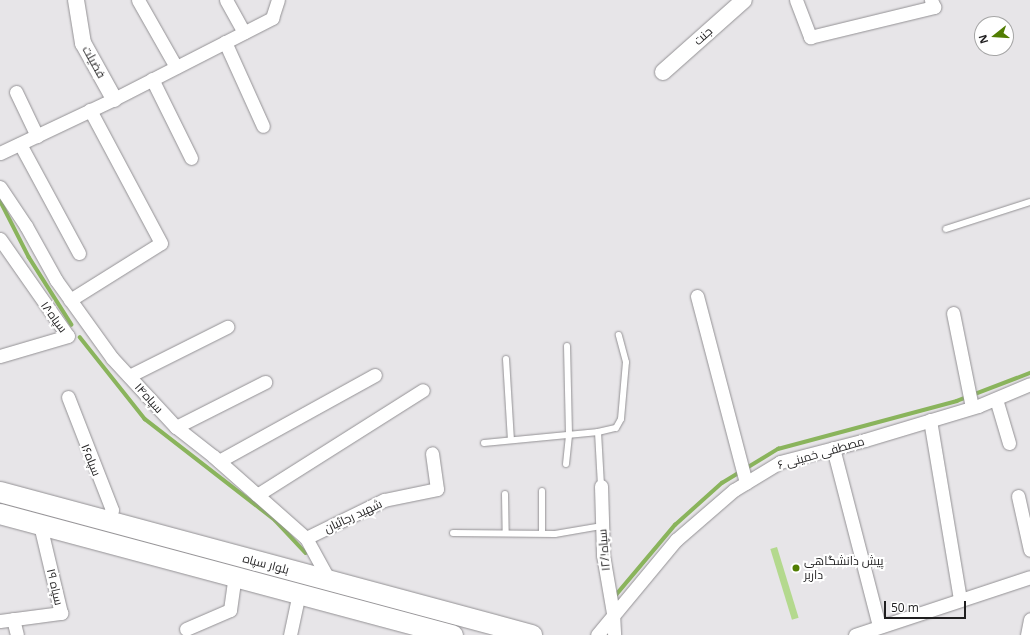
<!DOCTYPE html>
<meta charset="utf-8">
<style>
body{margin:0}
#map{position:relative;width:1030px;height:635px;overflow:hidden;background:#e7e5e8;font-family:"Open Sans",Cairo,sans-serif}
div>[style]{position:absolute}
.green>*{inset:0;background:#b4d98e;transform-origin:0 0}
.stream>*{height:3.5px;margin:-1.75px;padding:0 1.75px;transform-origin:1.75px;border-radius:1.75px;background:#8ab45c}
.roads{filter:drop-shadow(0 0 1px #939194) drop-shadow(0 0 1px #939194)}
.service>*{height:6px;margin:-3px;padding:0 3px;transform-origin:3px;border-radius:3px;background:#fff}
.minor>*{height:13px;margin:-6.5px;padding:0 6.5px;transform-origin:6.5px;border-radius:6.5px;background:#fff}
.tertiary>*{height:16px;margin:-8px;padding:0 8px;transform-origin:8px;border-radius:8px;background:#fff}
.primary>*{height:20px;margin:-10px;padding:0 10px;transform-origin:10px;border-radius:10px;background:#fff}
.dots>*{width:11px;height:11px;translate:-50% -50%;box-sizing:border-box;border:2px solid #fff;border-radius:50%}
span{translate:-50% -50%;white-space:nowrap;text-align:center;line-height:1.15;-webkit-text-stroke:4px #fff;paint-order:stroke}
.street-label{font-size:12px;color:#1f1e1f}
.poi-label{font-size:12px;color:#1f1e1f}
.left{translate:0 -50%;text-align:left}
.north{position:absolute;left:974px;top:16px;width:40px;height:40px;box-sizing:border-box;background:#fff;border:1px solid #a5a5a5;border-radius:50%;rotate:253deg;font-size:11px;font-weight:700;line-height:16px;text-align:center;color:#1f1e1f}
.north::after{content:'';display:block;margin:auto;width:14px;height:18px;background:#517d02;clip-path:polygon(50% 0,100% 100%,50% 72%,0 100%)}
.scale{position:absolute;left:884px;top:601px;width:82px;height:18px;box-sizing:border-box;border:2px solid #1f1e1f;border-top:0;padding-left:5px;font-size:12px;line-height:14px;white-space:nowrap;color:#1f1e1f;-webkit-text-stroke:3px #fff;paint-order:stroke}
</style>
<div id="map">
<div class="green">
<i style="left:777px;top:547px;width:74px;height:7px;rotate:73deg"></i>
</div>
<div class="stream">
<i style="left:0;top:200px;width:64px;rotate:63deg"></i>
<i style="left:29px;top:257px;width:80px;rotate:57.7deg"></i>
<i style="left:80px;top:337px;width:105px;rotate:51.6deg"></i>
<i style="left:145px;top:419px;width:165px;rotate:37.8deg"></i>
<i style="left:275px;top:520px;width:45px;rotate:46.8deg"></i>
<i style="left:616px;top:595px;width:92px;rotate:-49.9deg"></i>
<i style="left:675px;top:525px;width:63px;rotate:-41.8deg"></i>
<i style="left:722px;top:483px;width:66px;rotate:-31.3deg"></i>
<i style="left:778px;top:449px;width:185px;rotate:-15deg"></i>
<i style="left:957px;top:401px;width:78px;rotate:-21deg"></i>
</div>
<div class="roads">
<div class="service">
<i style="left:946px;top:229px;width:88px;rotate:-17.8deg"></i>
<i style="left:506px;top:359px;width:81px;rotate:86.5deg"></i>
<i style="left:598px;top:432px;width:18px;rotate:-13deg"></i>
<i style="left:616px;top:428px;width:10px;rotate:-61deg"></i>
<i style="left:621px;top:419px;width:57px;rotate:-85deg"></i>
<i style="left:626px;top:362px;width:28px;rotate:-105deg"></i>
<i style="left:484px;top:443px;width:115px;rotate:-5.5deg"></i>
<i style="left:598px;top:432px;width:54px;rotate:86.8deg"></i>
<i style="left:566px;top:464px;width:30px;rotate:-84deg"></i>
<i style="left:569px;top:434px;width:88px;rotate:-91.3deg"></i>
<i style="left:542px;top:491px;width:42px;rotate:90deg"></i>
<i style="left:505px;top:494px;width:39px;rotate:89deg"></i>
<i style="left:453px;top:533px;width:102px;rotate:0.6deg"></i>
<i style="left:555px;top:534px;width:48px;rotate:-9.7deg"></i>
</div>
<div class="minor">
<i style="left:138px;top:0;width:77px;rotate:60.4deg"></i>
<i style="left:226px;top:0;width:37px;rotate:61deg"></i>
<i style="left:796px;top:0;width:40px;rotate:69deg"></i>
<i style="left:810px;top:37px;width:128px;rotate:-13.6deg"></i>
<i style="left:934px;top:7px;width:8px;rotate:-113deg"></i>
<i style="left:225px;top:42px;width:92px;rotate:65.7deg"></i>
<i style="left:152px;top:79px;width:88px;rotate:63.7deg"></i>
<i style="left:16px;top:92px;width:49px;rotate:64.5deg"></i>
<i style="left:20px;top:144px;width:124px;rotate:61.6deg"></i>
<i style="left:0;top:153px;width:126px;rotate:-25.3deg"></i>
<i style="left:114px;top:99px;width:178px;rotate:-27.1deg"></i>
<i style="left:272px;top:18px;width:19px;rotate:-72deg"></i>
<i style="left:0;top:187px;width:47px;rotate:56.3deg"></i>
<i style="left:26px;top:226px;width:62px;rotate:60.9deg"></i>
<i style="left:56px;top:280px;width:96px;rotate:54.3deg"></i>
<i style="left:112px;top:358px;width:94px;rotate:47.2deg"></i>
<i style="left:176px;top:427px;width:47px;rotate:38.1deg"></i>
<i style="left:213px;top:456px;width:124px;rotate:41.4deg"></i>
<i style="left:306px;top:538px;width:48px;rotate:61.3deg"></i>
<i style="left:0;top:239px;width:118px;rotate:55deg"></i>
<i style="left:68px;top:336px;width:71px;rotate:163.6deg"></i>
<i style="left:697px;top:296px;width:193px;rotate:75.3deg"></i>
<i style="left:70px;top:300px;width:107px;rotate:-32.1deg"></i>
<i style="left:161px;top:243px;width:151px;rotate:-118.1deg"></i>
<i style="left:953px;top:313px;width:96px;rotate:78.6deg"></i>
<i style="left:129px;top:376px;width:110px;rotate:-26.6deg"></i>
<i style="left:68px;top:397px;width:121px;rotate:68.7deg"></i>
<i style="left:112px;top:510px;width:13px;rotate:119deg"></i>
<i style="left:996px;top:399px;width:46px;rotate:73.5deg"></i>
<i style="left:930px;top:420px;width:181px;rotate:80.5deg"></i>
<i style="left:176px;top:427px;width:100px;rotate:-26.8deg"></i>
<i style="left:833px;top:448px;width:184px;rotate:75.5deg"></i>
<i style="left:219px;top:461px;width:178px;rotate:-28.9deg"></i>
<i style="left:601px;top:486px;width:69px;rotate:88.3deg"></i>
<i style="left:603px;top:555px;width:59px;rotate:80.2deg"></i>
<i style="left:613px;top:613px;width:22px;rotate:87deg"></i>
<i style="left:257px;top:495px;width:196px;rotate:-32.3deg"></i>
<i style="left:1018px;top:496px;width:55px;rotate:77.5deg"></i>
<i style="left:306px;top:538px;width:87px;rotate:-26deg"></i>
<i style="left:384px;top:500px;width:54px;rotate:-11.7deg"></i>
<i style="left:437px;top:489px;width:36px;rotate:-98deg"></i>
<i style="left:13px;top:619px;width:16px;rotate:76deg"></i>
<i style="left:0;top:621px;width:62px;rotate:-7.5deg"></i>
<i style="left:61px;top:613px;width:90px;rotate:-103.4deg"></i>
<i style="left:186px;top:629px;width:48px;rotate:-23.4deg"></i>
<i style="left:230px;top:610px;width:34px;rotate:-82deg"></i>
<i style="left:290px;top:635px;width:43px;rotate:-77.9deg"></i>
<i style="left:597px;top:635px;width:124px;rotate:-50.3deg"></i>
<i style="left:676px;top:540px;width:77px;rotate:-40.8deg"></i>
<i style="left:734px;top:490px;width:54px;rotate:-31.3deg"></i>
<i style="left:780px;top:462px;width:88px;rotate:-14.5deg"></i>
<i style="left:865px;top:440px;width:118px;rotate:-16.7deg"></i>
<i style="left:978px;top:406px;width:56px;rotate:-22.9deg"></i>
<i style="left:855px;top:635px;width:184px;rotate:-18.3deg"></i>
<i style="left:1027px;top:635px;width:16px;rotate:-79deg"></i>
</div>
<div class="tertiary">
<i style="left:76px;top:0;width:44px;rotate:80.8deg"></i>
<i style="left:83px;top:43px;width:64px;rotate:61deg"></i>
<i style="left:663px;top:72px;width:108px;rotate:-41.6deg"></i>
</div>
<div class="primary">
<i style="left:0;top:492px;width:551px;rotate:15.05deg"></i>
<i style="left:0;top:514px;width:469px;rotate:15deg"></i>
</div>
</div>
<div class="dots">
<i style="left:796px;top:568px;background:#517d02"></i>
</div>
<div class="street-label">
<span style="left:703px;top:36px;rotate:-42deg">جنت</span>
<span style="left:94px;top:62px;rotate:61deg">فضیلت</span>
<span style="left:54px;top:317px;rotate:54deg">سپاه۱۸</span>
<span style="left:149px;top:398px;rotate:48deg">سپاه۱۴</span>
<span style="left:821px;top:453px;rotate:-16deg">مصطفی خمینی ۶</span>
<span style="left:91px;top:460px;rotate:68deg">سپاه۱۶</span>
<span style="left:353px;top:516px;rotate:-25deg">شهید رجائیان</span>
<span style="left:604px;top:550px;rotate:-95deg">سپاه۱۲/۱</span>
<span style="left:266px;top:564px;rotate:15deg">بلوار سپاه</span>
<span style="left:55px;top:587px;rotate:77deg">سپاه ۱۹</span>
</div>
<div class="poi-label">
<span class="left" style="left:804px;top:568px">پیش دانشگاهی<br>داربر</span>
</div>
<div class="north">N</div>
<div class="scale">50 m</div>
</div>
